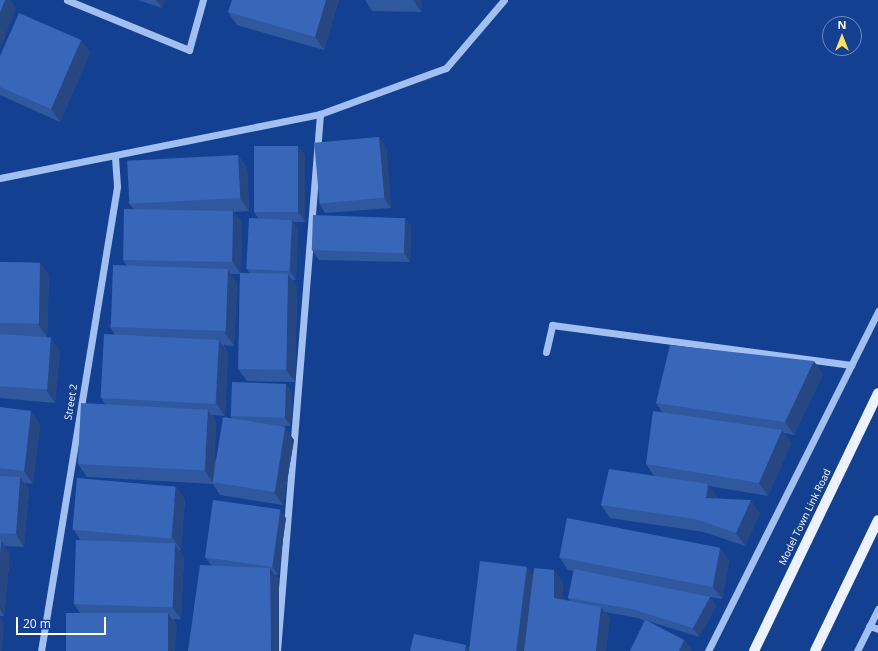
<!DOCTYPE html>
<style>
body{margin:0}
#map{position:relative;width:878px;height:651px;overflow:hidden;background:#144092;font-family:"Open Sans",sans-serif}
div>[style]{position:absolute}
.minor>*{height:7px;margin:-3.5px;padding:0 3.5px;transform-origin:3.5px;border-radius:3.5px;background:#a2bff1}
.major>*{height:10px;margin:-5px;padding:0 5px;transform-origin:5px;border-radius:5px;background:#ecf2ff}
.wall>*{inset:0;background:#30589f}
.shaded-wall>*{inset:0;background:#274782}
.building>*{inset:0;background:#3866b9;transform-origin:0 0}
span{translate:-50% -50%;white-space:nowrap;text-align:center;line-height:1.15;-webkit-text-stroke:3px #144092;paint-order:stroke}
.street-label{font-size:10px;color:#fff}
.north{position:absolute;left:822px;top:16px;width:40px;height:40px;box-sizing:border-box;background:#144092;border:1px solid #728cbe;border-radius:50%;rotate:0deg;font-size:11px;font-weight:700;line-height:16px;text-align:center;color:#fff}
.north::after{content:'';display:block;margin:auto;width:14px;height:18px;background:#ffe062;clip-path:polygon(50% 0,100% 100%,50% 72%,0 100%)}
.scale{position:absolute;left:16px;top:617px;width:90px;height:18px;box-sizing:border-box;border:2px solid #fff;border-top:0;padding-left:5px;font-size:12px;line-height:14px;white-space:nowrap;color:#fff;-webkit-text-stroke:3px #144092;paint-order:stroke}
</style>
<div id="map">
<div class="minor">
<i style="left:67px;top:0;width:132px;rotate:22.3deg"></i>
<i style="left:189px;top:50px;width:52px;rotate:-74.4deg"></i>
<i style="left:0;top:178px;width:326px;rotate:-11.3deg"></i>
<i style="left:320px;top:114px;width:134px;rotate:-20.1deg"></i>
<i style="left:446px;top:68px;width:89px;rotate:-49.5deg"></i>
<i style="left:546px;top:352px;width:28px;rotate:-77deg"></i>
<i style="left:552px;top:325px;width:302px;rotate:7.6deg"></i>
<i style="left:869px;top:626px;width:9px;rotate:18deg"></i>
<i style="left:41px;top:651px;width:471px;rotate:-80.7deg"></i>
<i style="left:117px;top:186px;width:30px;rotate:-94deg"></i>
<i style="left:277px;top:651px;width:539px;rotate:-85.42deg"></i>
<i style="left:708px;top:651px;width:380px;rotate:-63.4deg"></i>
<i style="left:857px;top:651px;width:47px;rotate:-63.4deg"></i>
</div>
<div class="major">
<i style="left:754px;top:651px;width:286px;rotate:-64.3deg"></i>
<i style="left:815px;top:651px;width:145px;rotate:-64.3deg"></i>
</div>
<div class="wall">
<i style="clip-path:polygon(138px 0,165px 0,162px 8px)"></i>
<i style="clip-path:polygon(339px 0,324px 50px,237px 25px,228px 12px)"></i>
<i style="clip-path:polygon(365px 0,422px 0,421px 12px,372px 11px)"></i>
<i style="clip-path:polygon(81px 40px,90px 53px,60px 122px,0 95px,0 56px)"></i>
<i style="clip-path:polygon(386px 146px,391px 208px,325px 213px,319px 203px)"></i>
<i style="clip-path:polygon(238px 155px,247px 168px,249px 211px,234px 212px,242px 223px,241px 273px,250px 274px,247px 269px,258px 218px,254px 212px,305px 155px,305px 222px,293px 222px,298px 229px,296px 280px,292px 280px,297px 287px,295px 382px,247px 381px,238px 369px,240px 274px,230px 274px,237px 283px,234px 346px,223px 345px,228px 353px,225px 416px,212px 415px,216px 422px,214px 464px,232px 418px,230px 416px,286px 384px,292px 393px,291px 426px,282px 426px,294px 440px,283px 505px,220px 495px,213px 484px,87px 477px,78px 464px,105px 404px,101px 398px,115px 335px,110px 327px,127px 266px,123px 260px,133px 209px,128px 202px)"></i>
<i style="clip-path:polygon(405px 218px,411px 227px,410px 262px,319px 260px,312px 250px)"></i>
<i style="clip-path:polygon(0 262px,40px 263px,49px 276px,47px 337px,31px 337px,60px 351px,55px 403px,0 398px)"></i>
<i style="clip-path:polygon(823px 374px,794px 435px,784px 433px,791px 443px,768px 496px,709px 486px,717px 497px,717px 498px,760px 513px,745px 546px,704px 532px,610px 518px,601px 505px,654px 476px,646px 464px,662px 412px,656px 403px)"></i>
<i style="clip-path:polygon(0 407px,40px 424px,33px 484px,24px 483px,29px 490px,24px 547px,4px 546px,10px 554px,4px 616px,0 616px)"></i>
<i style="clip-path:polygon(185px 499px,181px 550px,179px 550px,184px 557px,181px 619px,173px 619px,177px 626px,80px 613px,74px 604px,81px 541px,74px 530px)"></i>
<i style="clip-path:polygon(286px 518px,278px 575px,275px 575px,279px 580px,279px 651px,188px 651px,211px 565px,205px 557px)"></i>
<i style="clip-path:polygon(720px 548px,729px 561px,722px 599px,710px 597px,716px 606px,699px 637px,648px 621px,684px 640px,692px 651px,630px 651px,645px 621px,638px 618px,605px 612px,610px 619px,468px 648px,527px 567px,533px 575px,563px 582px,563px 599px,570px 601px,568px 598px,574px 571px,568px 570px,559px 557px)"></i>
</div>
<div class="shaded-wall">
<i style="clip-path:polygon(5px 0,10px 0,16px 8px,0 50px,0 13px)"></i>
<i style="clip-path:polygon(156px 0,165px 0,162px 8px)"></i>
<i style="clip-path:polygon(326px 0,339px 0,324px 50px,315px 37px)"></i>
<i style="clip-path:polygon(413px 0,422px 0,421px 12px)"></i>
<i style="clip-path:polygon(81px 40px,90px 53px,60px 122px,51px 109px)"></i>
<i style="clip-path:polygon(379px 137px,386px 146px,391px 208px,384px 198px)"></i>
<i style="clip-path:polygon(298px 146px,305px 155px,305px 222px,298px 212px)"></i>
<i style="clip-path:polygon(238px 155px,247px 168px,249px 211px,240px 198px)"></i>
<i style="clip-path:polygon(233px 210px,242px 223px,241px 274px,232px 261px)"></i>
<i style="clip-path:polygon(405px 218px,411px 227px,410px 262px,404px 253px)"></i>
<i style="clip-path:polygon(292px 220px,298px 229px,296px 280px,290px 271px)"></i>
<i style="clip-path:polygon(40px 263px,49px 276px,47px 337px,38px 324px)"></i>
<i style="clip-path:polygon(228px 270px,237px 283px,234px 346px,225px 333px)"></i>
<i style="clip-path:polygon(288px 274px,297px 287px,295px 382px,286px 370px)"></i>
<i style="clip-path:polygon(51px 338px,60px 351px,55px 403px,46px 390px)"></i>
<i style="clip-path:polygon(219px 340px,228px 353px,225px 416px,216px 403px)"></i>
<i style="clip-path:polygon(814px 361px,823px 374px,794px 435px,785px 422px)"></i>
<i style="clip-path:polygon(286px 384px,292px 393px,291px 426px,284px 417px)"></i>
<i style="clip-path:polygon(208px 410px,216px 422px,214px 482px,212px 482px,205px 471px)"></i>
<i style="clip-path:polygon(31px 411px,40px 424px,33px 484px,24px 471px)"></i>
<i style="clip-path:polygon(285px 427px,294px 440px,283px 505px,274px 492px)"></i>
<i style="clip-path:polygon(782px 430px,791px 443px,768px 496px,759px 483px)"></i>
<i style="clip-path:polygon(20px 477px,29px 490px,24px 547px,16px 534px)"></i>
<i style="clip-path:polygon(708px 484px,717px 497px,715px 511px,706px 498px)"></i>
<i style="clip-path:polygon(176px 486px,185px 499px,181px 550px,172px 537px)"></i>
<i style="clip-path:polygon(751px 500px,760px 513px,745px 546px,736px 533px)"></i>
<i style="clip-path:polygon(280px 509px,286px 518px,278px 575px,272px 566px)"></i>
<i style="clip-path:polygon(1px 541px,10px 554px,4px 616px,0 610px,0 555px)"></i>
<i style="clip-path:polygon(175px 544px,184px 557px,181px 619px,172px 607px)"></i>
<i style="clip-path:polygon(720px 548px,729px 561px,722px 599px,713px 587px)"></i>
<i style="clip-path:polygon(527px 567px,536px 579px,526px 651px,516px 651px)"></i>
<i style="clip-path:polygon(270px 568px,279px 580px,279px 651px,271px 651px)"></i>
<i style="clip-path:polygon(554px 570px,563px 582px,563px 610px,554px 598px)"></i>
<i style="clip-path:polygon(710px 597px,716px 606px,699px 637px,693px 628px)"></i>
<i style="clip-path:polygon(601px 607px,610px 619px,606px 651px,596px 651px)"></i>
<i style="clip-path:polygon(168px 613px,177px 626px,175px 651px,164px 651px)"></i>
<i style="clip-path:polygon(0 617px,4px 623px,2px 651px,0 651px)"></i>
<i style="clip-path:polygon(684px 640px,692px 651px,679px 651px)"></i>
<i style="clip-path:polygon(466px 645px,470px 651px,465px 651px)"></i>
</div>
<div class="building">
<i style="clip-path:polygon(0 0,5px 0,0 13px)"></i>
<i style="clip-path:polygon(232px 0,326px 0,315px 37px,228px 12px)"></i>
<i style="clip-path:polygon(19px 13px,81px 40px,51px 109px,0 87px,0 56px)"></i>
<i style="left:379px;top:137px;width:61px;height:65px;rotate:85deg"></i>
<i style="left:254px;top:146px;width:44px;height:66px"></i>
<i style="left:238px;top:155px;width:43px;height:111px;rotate:87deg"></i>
<i style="left:124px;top:209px;width:109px;height:51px;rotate:1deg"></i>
<i style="left:313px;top:215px;width:92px;height:35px;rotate:2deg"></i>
<i style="left:249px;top:218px;width:43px;height:51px;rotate:3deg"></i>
<i style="left:0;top:262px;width:40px;height:61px;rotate:1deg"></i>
<i style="left:113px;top:265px;width:115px;height:62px;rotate:2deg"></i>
<i style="left:240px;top:273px;width:48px;height:96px;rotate:1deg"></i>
<i style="left:0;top:334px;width:51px;height:52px;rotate:4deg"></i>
<i style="left:104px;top:334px;width:115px;height:64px;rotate:3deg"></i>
<i style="clip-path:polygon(670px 345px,814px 361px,785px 422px,656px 403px)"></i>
<i style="left:232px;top:382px;width:54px;height:34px;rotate:2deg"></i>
<i style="left:81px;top:403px;width:127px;height:61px;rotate:3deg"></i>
<i style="clip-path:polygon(0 407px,31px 411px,24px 471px,0 468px)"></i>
<i style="clip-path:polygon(653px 411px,782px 430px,759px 483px,646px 464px)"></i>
<i style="left:223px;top:417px;width:63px;height:66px;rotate:9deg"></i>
<i style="clip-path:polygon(609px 469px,708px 484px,706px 498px,751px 500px,736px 533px,695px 519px,601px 505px)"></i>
<i style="clip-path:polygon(0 476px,20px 477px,16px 534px,0 533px)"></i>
<i style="left:77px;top:478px;width:99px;height:52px;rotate:5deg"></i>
<i style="left:213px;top:500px;width:68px;height:58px;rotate:8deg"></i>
<i style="left:567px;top:518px;width:156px;height:40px;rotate:11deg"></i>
<i style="left:76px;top:540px;width:99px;height:64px;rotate:2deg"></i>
<i style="clip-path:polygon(0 541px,1px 541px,0 555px)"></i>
<i style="left:480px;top:561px;width:47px;height:91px;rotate:7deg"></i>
<i style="clip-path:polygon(200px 565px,270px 568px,271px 651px,188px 651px)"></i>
<i style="clip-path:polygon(534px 568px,554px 570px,554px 598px,601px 607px,596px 651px,524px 651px)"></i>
<i style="clip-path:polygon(574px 569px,710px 597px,693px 628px,632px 609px,568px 598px)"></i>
<i style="left:66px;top:613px;width:102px;height:38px"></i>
<i style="clip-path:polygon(645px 620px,684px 640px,679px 651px,630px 651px)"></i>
<i style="clip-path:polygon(414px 634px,466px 645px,465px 651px,410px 651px)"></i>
</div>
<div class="street-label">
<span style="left:71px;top:402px;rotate:-81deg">Street 2</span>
<span style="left:805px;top:517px;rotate:-64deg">Model Town Link Road</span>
</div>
<div class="north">N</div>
<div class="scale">20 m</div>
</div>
